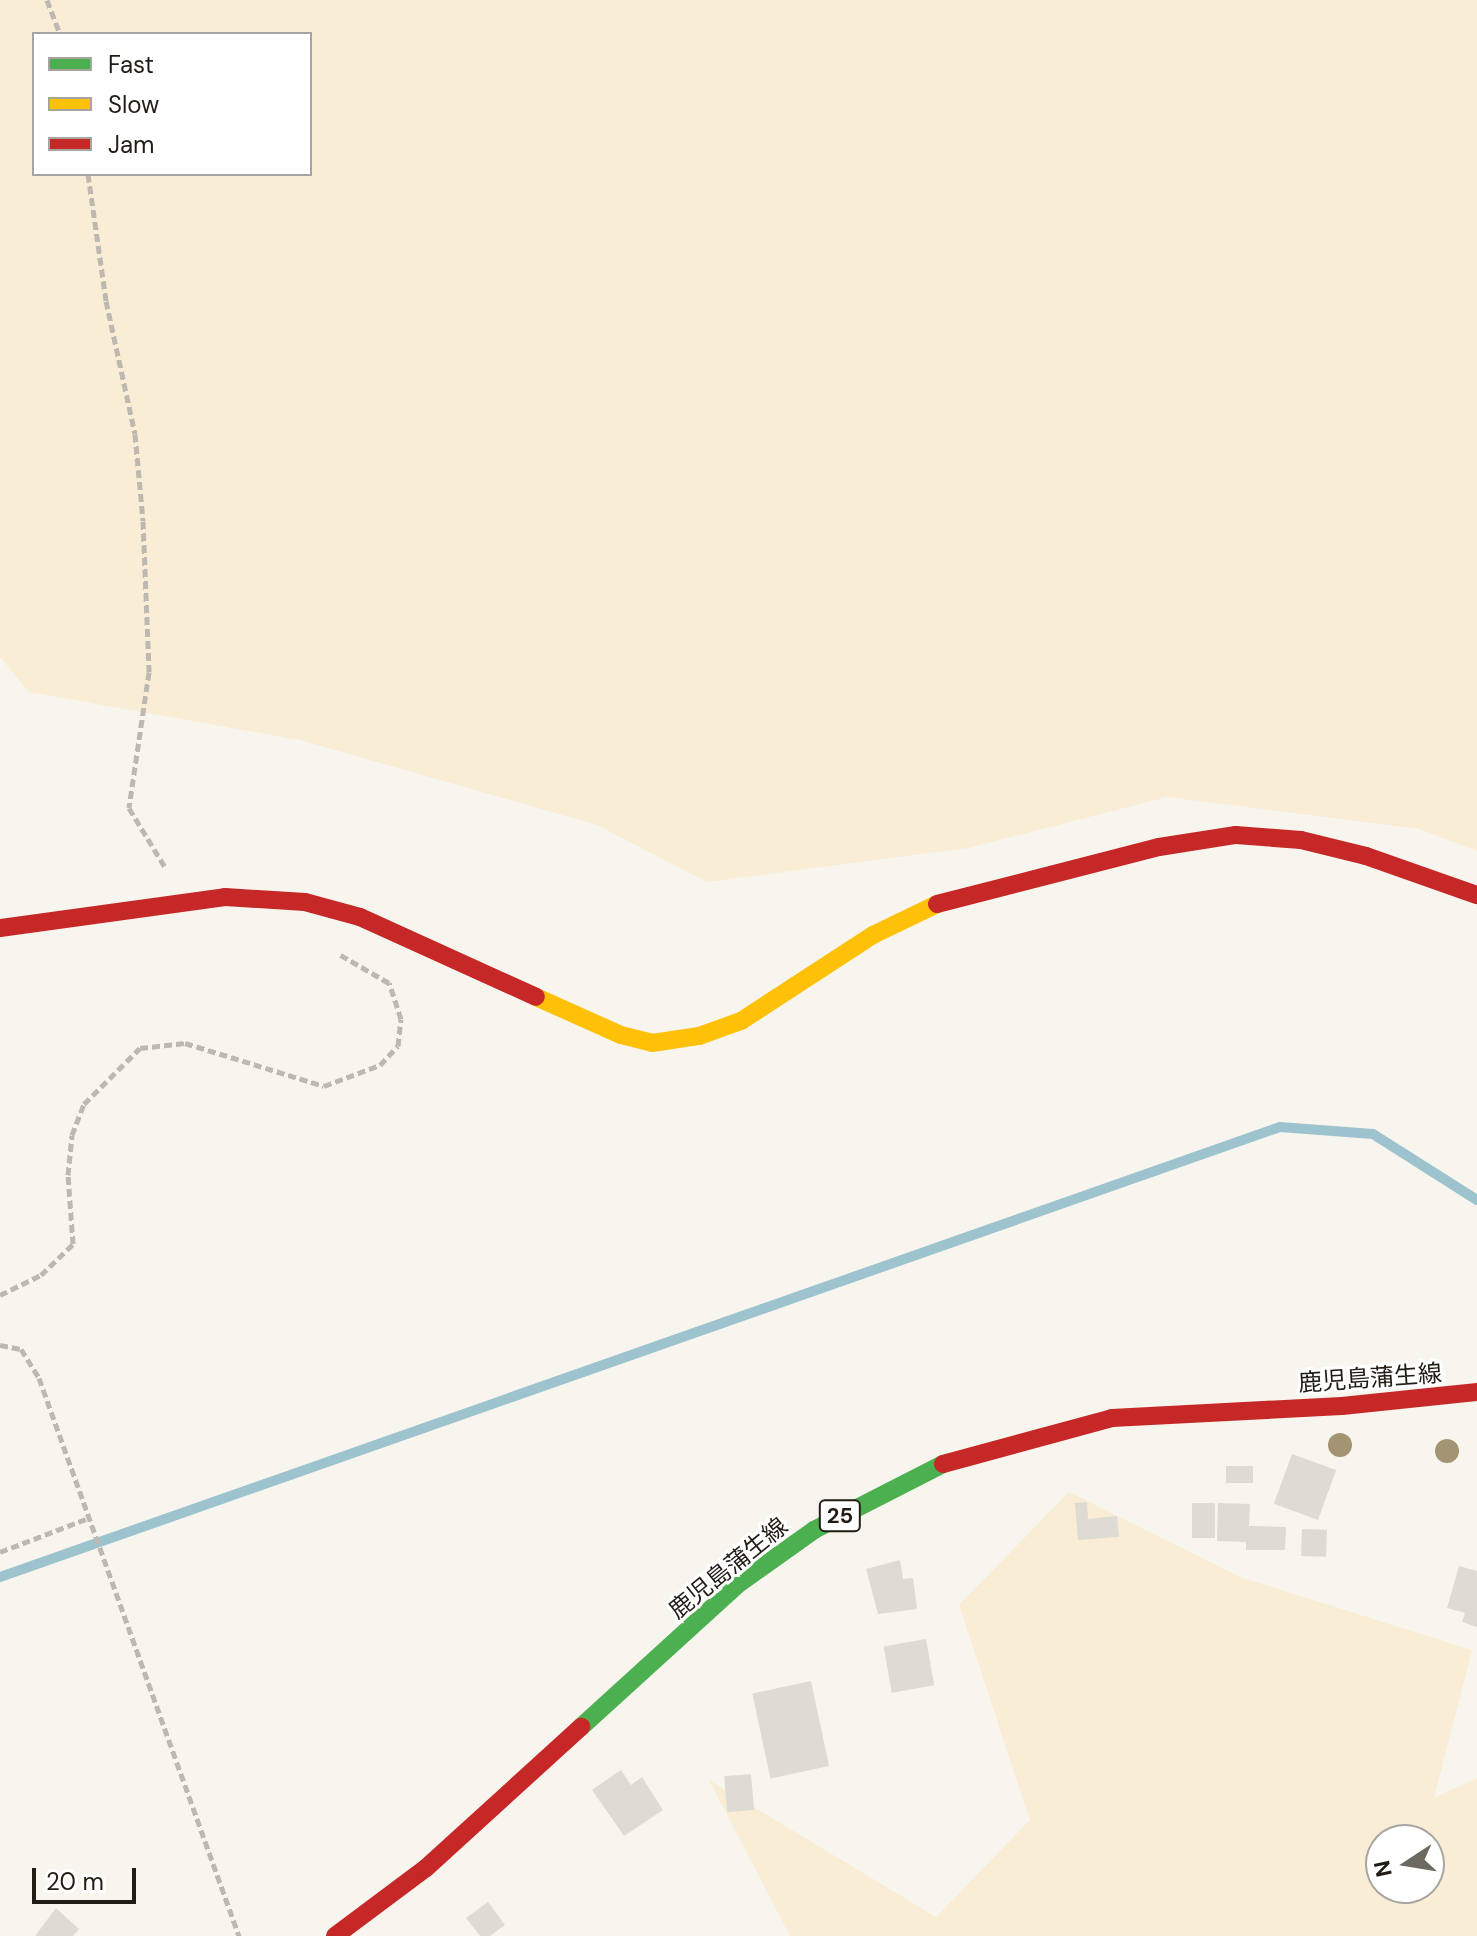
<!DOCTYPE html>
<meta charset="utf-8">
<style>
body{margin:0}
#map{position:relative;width:1477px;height:1936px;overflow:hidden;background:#f8f5ee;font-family:"DM Sans","Noto Sans JP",sans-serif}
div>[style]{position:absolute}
.green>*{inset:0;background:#f9edd5}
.stream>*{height:10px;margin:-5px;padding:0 5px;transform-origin:5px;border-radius:5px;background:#9dc3ce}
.building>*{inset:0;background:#dedbd4;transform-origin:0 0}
.path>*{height:5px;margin-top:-2.5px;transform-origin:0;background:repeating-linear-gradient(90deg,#bdb9b0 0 8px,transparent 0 12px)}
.fast>*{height:18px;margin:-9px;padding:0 9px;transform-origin:9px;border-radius:9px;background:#4caf50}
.slow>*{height:18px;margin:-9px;padding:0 9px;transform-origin:9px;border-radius:9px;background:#ffc107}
.jam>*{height:18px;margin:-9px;padding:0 9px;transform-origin:9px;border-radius:9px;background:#c62828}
.trees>*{width:24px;height:24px;margin:-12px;border-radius:50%;background:#a39574}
span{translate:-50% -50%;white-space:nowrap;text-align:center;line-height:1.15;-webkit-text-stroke:6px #fff;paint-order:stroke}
.shield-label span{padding:2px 6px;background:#fff;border:2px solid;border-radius:6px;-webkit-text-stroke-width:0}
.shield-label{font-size:22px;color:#211d15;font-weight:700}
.street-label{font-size:24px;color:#211d15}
.legend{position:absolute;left:32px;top:32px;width:280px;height:144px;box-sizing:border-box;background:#fff;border:2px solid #a6a5a1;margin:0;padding:10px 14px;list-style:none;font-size:24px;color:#211d15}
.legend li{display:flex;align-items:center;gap:16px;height:40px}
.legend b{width:40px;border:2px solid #a6a5a1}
.north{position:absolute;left:1365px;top:1824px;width:80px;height:80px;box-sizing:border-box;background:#fff;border:2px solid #a6a5a1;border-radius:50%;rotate:258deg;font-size:22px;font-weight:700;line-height:32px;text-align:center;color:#211d15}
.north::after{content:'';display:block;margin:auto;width:28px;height:36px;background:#6c6961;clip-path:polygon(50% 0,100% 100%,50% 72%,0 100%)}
.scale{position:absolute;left:32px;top:1868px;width:104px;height:36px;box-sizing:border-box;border:4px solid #211d15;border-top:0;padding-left:10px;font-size:24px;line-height:28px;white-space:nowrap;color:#211d15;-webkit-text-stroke:6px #fff;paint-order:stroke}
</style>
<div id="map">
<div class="green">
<i style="clip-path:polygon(evenodd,0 0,1477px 0,1477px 851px,1419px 829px,1167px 797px,968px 848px,707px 882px,597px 825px,300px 740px,29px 692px,0 657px,0 0,34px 34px,310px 34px,310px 174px,34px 174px,34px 34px)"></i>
<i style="clip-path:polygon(evenodd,1069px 1492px,1240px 1577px,1472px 1650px,1434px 1798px,1477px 1778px,1477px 1936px,790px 1936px,709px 1780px,936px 1917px,1030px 1820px,959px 1605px,1069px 1492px,1381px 1840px,1429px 1840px,1429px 1888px,1381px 1888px,1381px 1840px)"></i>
</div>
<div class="stream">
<i style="left:0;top:1577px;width:1357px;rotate:-19.37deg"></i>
<i style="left:1280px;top:1127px;width:93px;rotate:4.3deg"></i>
<i style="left:1373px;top:1134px;width:123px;rotate:32.4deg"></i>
</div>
<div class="building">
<i style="left:1292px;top:1454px;width:47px;height:53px;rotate:20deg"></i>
<i style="left:1226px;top:1466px;width:27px;height:17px"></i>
<i style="clip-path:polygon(1087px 1502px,1088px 1519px,1117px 1516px,1119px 1537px,1078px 1540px,1075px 1503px)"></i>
<i style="left:1192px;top:1503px;width:23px;height:35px"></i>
<i style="clip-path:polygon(1218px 1503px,1250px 1504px,1249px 1526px,1286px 1527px,1285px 1550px,1246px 1550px,1246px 1542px,1217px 1541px)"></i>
<i style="left:1302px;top:1529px;width:25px;height:27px;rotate:2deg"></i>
<i style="clip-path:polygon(900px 1560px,903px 1579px,913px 1578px,917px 1609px,878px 1614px,866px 1569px)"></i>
<i style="clip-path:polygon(1459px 1566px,1477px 1571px,1477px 1627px,1462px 1622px,1465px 1613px,1447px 1608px)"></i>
<i style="left:926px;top:1639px;width:47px;height:43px;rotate:80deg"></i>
<i style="left:811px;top:1681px;width:87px;height:60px;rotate:78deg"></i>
<i style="clip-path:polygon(621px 1770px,631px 1785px,642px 1777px,663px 1810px,624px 1836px,592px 1790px)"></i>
<i style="left:751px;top:1774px;width:36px;height:27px;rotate:85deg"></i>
<i style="clip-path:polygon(488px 1902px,505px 1925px,490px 1936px,480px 1936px,466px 1918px)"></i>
<i style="clip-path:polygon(56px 1908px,79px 1929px,73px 1936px,35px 1936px)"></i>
</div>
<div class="path">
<i style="left:47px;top:0;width:36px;rotate:69deg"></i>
<i style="left:88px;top:174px;width:128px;rotate:81.9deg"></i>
<i style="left:106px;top:301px;width:136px;rotate:77.7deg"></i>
<i style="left:135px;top:434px;width:87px;rotate:84.7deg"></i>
<i style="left:143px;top:521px;width:151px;rotate:87.7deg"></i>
<i style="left:149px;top:672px;width:137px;rotate:98.4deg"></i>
<i style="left:129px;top:808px;width:69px;rotate:58.6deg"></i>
<i style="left:0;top:1295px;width:46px;rotate:-26deg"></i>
<i style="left:41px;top:1275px;width:45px;rotate:-44.1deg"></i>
<i style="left:73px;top:1244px;width:69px;rotate:-94.1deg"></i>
<i style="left:68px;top:1175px;width:40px;rotate:-84.3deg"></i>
<i style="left:72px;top:1135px;width:33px;rotate:-69deg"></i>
<i style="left:84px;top:1104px;width:79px;rotate:-45deg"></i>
<i style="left:140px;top:1048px;width:45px;rotate:-6.3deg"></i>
<i style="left:185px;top:1043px;width:145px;rotate:17.2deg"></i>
<i style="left:324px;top:1086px;width:60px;rotate:-20.6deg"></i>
<i style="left:380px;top:1065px;width:26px;rotate:-47deg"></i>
<i style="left:398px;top:1046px;width:27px;rotate:-84deg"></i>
<i style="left:401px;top:1019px;width:38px;rotate:-108deg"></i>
<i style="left:389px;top:983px;width:58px;rotate:-149.9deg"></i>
<i style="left:0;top:1345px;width:21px;rotate:11deg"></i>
<i style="left:21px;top:1349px;width:34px;rotate:58deg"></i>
<i style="left:39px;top:1378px;width:593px;rotate:70.28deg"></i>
<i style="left:0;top:1552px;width:92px;rotate:-21deg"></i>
</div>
<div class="fast">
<i style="left:581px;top:1727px;width:211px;rotate:-42.3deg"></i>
<i style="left:737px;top:1585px;width:95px;rotate:-35.5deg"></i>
<i style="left:814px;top:1530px;width:145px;rotate:-27.1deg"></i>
</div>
<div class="slow">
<i style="left:536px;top:997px;width:93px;rotate:24.1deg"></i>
<i style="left:621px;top:1035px;width:32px;rotate:14deg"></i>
<i style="left:652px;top:1043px;width:48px;rotate:-8.5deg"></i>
<i style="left:699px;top:1036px;width:45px;rotate:-19.7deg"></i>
<i style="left:741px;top:1021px;width:158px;rotate:-33.1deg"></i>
<i style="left:873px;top:935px;width:71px;rotate:-25.8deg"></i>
</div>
<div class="jam">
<i style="left:937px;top:904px;width:229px;rotate:-14.4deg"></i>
<i style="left:1159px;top:847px;width:78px;rotate:-8.9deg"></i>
<i style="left:1236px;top:835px;width:65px;rotate:4.4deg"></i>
<i style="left:1301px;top:840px;width:67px;rotate:13.8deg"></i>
<i style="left:1366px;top:856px;width:118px;rotate:19.4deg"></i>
<i style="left:0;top:928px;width:227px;rotate:-7.8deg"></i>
<i style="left:225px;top:897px;width:80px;rotate:3.6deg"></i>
<i style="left:305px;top:902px;width:57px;rotate:15.3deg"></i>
<i style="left:360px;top:917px;width:193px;rotate:24.4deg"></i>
<i style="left:943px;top:1464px;width:175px;rotate:-15.2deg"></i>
<i style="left:1112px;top:1418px;width:230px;rotate:-3deg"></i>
<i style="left:1342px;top:1406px;width:136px;rotate:-5.9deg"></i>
<i style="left:335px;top:1936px;width:114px;rotate:-36.8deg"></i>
<i style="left:426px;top:1868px;width:210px;rotate:-42.3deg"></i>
</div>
<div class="trees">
<i style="left:1340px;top:1445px"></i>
<i style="left:1447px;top:1451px"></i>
</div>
<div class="shield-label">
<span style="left:840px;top:1516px">25</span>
</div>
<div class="street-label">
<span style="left:1370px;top:1378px;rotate:-4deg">鹿児島蒲生線</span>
<span style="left:728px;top:1568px;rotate:-39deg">鹿児島蒲生線</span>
</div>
<ul class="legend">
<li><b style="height:10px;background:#4caf50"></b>Fast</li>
<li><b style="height:10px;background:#ffc107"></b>Slow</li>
<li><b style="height:10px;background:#c62828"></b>Jam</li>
</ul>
<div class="north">N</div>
<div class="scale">20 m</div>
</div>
